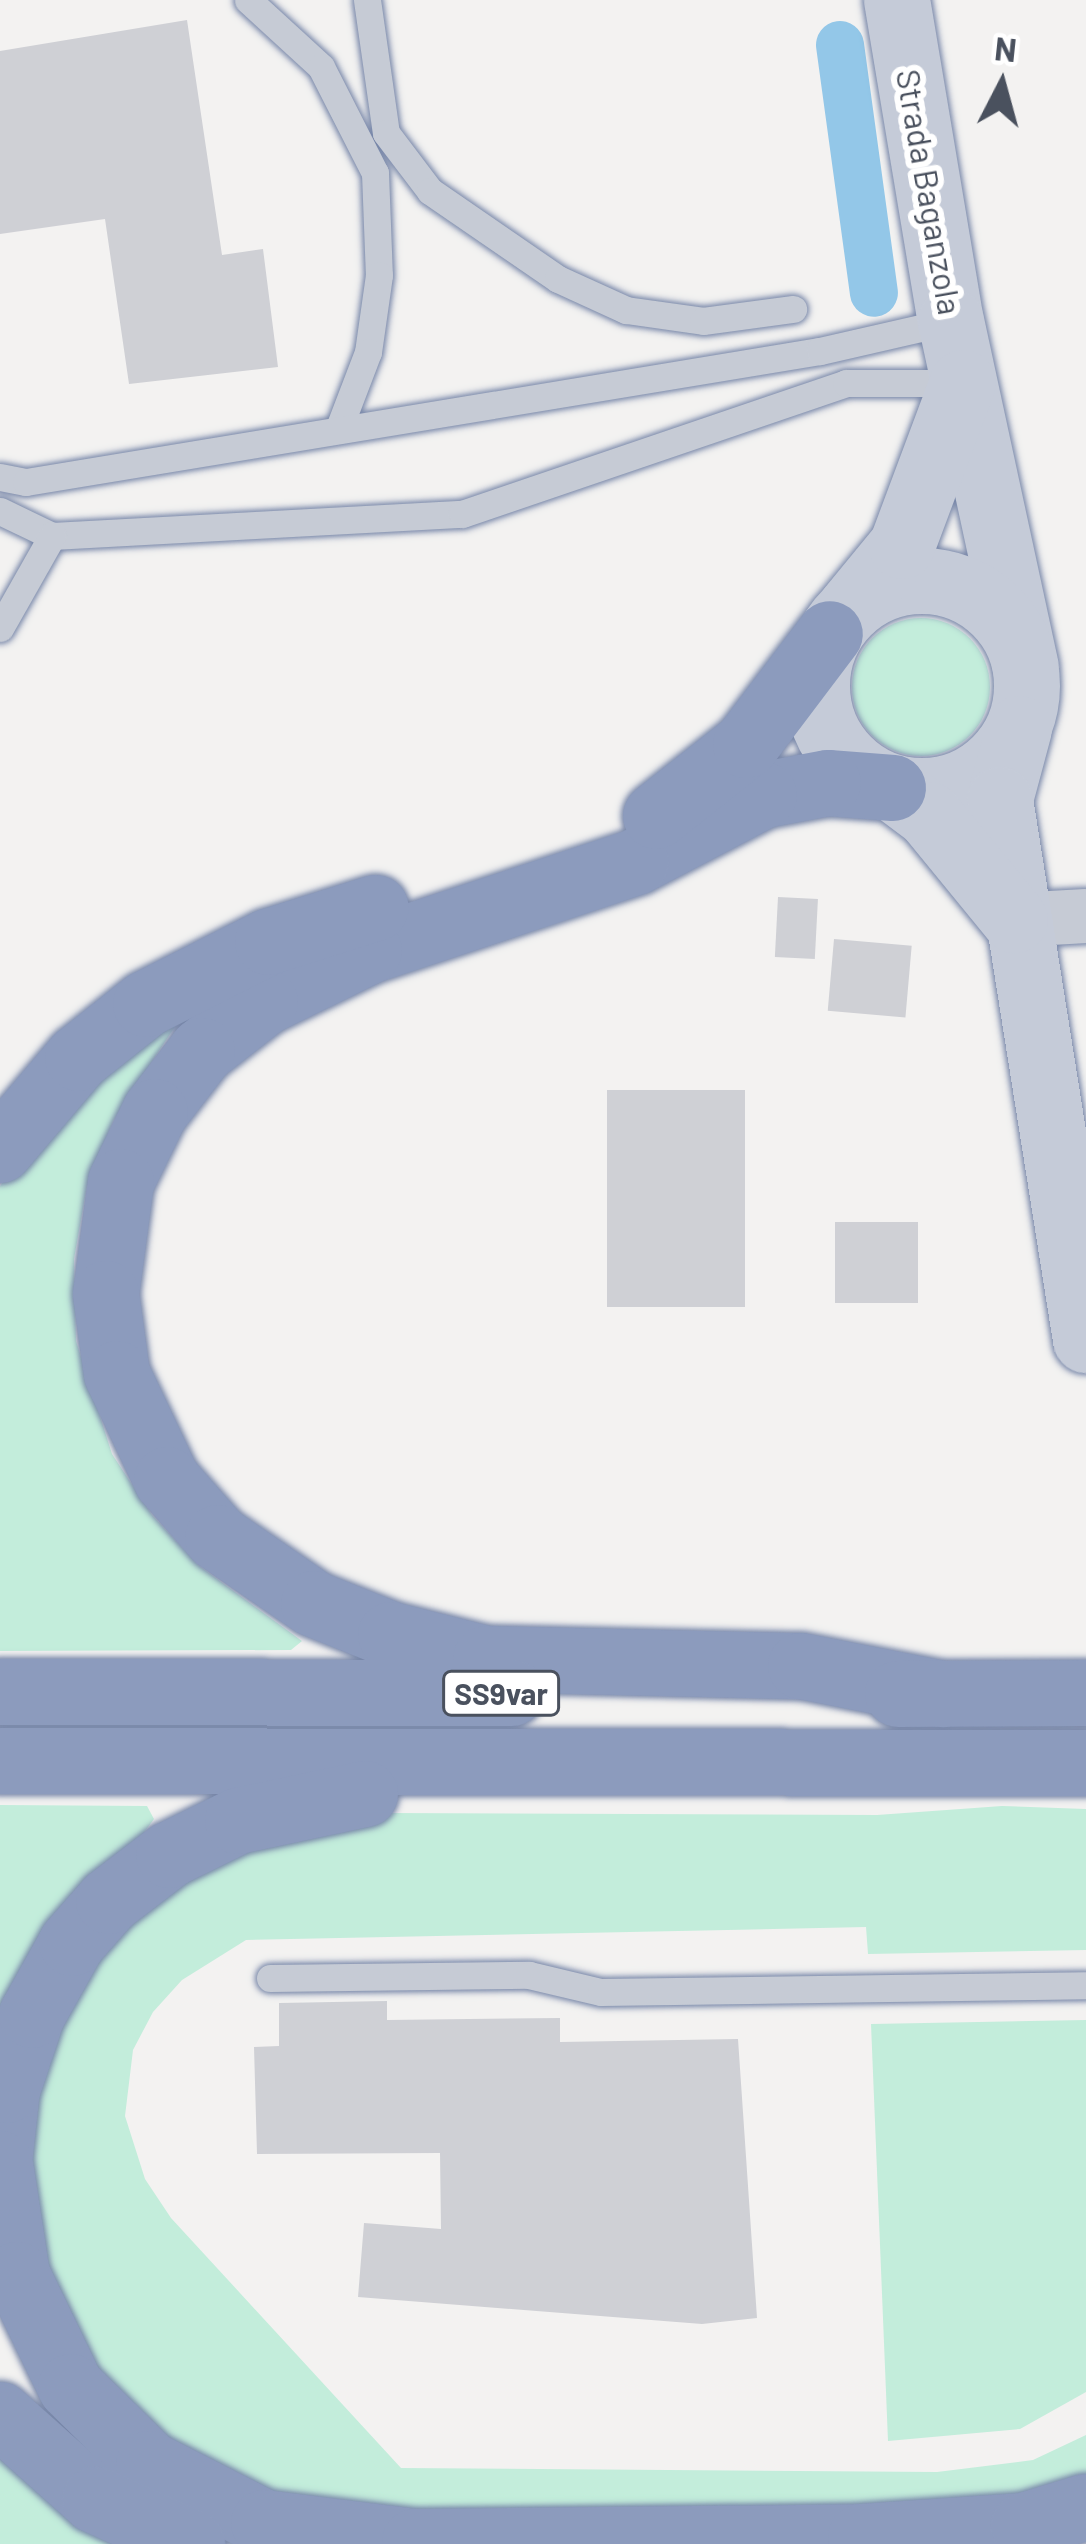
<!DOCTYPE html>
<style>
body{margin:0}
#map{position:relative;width:1086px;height:2544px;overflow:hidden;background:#f3f2f1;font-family:Barlow,sans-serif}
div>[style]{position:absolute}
.green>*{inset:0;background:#c3eddb}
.round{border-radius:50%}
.canal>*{height:48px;margin:-24px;padding:0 24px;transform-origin:24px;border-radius:24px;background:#93c7e8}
.building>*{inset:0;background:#cfd0d5;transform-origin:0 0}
.roads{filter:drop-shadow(0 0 3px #7786a8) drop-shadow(0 0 3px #7786a8)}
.lane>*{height:27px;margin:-13.5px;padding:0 13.5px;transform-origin:13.5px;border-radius:13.5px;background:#c6cbd5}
.street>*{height:54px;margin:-27px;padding:0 27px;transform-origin:27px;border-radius:27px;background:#c6cbd5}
.secondary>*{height:66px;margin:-33px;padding:0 33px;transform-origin:33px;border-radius:33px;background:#c5cbd8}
.secondary>.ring{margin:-33px;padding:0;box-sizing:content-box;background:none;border:66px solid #c5cbd8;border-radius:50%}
.highway>*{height:66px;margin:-33px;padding:0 33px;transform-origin:33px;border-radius:33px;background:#8c9bbd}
span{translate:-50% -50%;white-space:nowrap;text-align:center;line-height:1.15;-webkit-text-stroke:12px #fff;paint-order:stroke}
.shield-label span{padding:3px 9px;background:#fff;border:3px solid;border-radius:9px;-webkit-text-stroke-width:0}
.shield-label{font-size:30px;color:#4a515e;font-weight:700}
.street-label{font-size:33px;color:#4a515e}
.north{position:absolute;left:942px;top:24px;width:120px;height:120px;-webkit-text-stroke:9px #fff;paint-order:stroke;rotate:6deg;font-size:33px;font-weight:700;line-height:48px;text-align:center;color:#4a515e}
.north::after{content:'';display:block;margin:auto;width:42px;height:54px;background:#4a515e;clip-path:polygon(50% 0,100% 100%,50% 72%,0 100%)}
</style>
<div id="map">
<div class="green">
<i class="round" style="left:852px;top:618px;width:138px;height:138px"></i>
<i style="clip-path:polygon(176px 1025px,113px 1121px,87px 1186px,74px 1259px,76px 1341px,112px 1454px,152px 1515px,198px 1565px,302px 1641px,291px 1650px,0 1651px,0 1186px,47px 1124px,140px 1035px)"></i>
<i style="clip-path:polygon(0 1805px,147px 1806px,154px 1819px,0 2026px)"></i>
<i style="clip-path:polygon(1002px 1806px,1086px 1809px,1086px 1950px,868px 1954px,866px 1927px,246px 1940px,182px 1980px,153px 2012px,133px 2050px,125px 2116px,145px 2179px,171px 2218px,401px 2468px,937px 2472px,1033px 2460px,1086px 2435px,1086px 2477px,1006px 2504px,323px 2519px,165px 2454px,52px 2312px,23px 2127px,77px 1974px,208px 1856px,386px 1813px,877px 1815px)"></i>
<i style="clip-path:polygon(1086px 2020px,1086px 2392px,1020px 2429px,888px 2441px,871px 2024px)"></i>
<i style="clip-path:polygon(0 2453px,134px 2544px,0 2544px)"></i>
</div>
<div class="canal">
<i style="left:840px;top:45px;width:250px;rotate:82.2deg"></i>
</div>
<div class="building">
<i style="clip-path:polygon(187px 20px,222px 255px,263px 249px,278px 367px,129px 384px,105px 219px,0 234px,0 51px)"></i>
<i style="left:778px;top:897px;width:40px;height:60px;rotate:3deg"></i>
<i style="left:834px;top:939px;width:78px;height:72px;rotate:5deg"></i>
<i style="left:607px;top:1090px;width:138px;height:217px"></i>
<i style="left:835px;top:1222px;width:83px;height:81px"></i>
<i style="clip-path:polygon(387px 2001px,387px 2020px,560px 2018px,560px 2042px,738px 2039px,757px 2318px,702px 2324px,358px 2297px,364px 2223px,441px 2229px,440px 2153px,257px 2154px,254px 2047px,279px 2046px,279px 2003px)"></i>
</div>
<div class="roads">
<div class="lane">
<i style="left:248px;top:0;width:99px;rotate:42.5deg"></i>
<i style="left:321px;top:67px;width:119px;rotate:63deg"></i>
<i style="left:375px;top:173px;width:102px;rotate:87.8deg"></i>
<i style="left:379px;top:275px;width:78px;rotate:98.1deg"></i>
<i style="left:368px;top:352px;width:81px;rotate:110.9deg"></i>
<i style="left:367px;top:0;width:134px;rotate:81.9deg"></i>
<i style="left:386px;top:133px;width:73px;rotate:52.8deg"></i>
<i style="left:430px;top:191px;width:155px;rotate:34.5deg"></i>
<i style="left:558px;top:279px;width:75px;rotate:24.5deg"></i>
<i style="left:626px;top:310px;width:78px;rotate:8.1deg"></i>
<i style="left:703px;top:321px;width:91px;rotate:-7.6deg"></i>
<i style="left:0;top:477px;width:26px;rotate:11deg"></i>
<i style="left:26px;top:482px;width:805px;rotate:-9.37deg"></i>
<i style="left:820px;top:351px;width:134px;rotate:-12.9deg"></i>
<i style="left:0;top:511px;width:58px;rotate:25.7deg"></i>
<i style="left:52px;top:536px;width:411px;rotate:-3.1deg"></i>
<i style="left:462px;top:514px;width:406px;rotate:-18.8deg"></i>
<i style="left:846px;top:383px;width:117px"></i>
<i style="left:0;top:628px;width:106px;rotate:-60.5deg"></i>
<i style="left:270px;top:1978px;width:259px;rotate:-0.7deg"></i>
<i style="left:529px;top:1975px;width:74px;rotate:13.3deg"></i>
<i style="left:601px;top:1992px;width:485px;rotate:-0.8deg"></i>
</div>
<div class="street">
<i style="left:1015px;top:920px;width:71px;rotate:-3.2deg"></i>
</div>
<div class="secondary">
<i style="left:897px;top:0;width:326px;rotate:80.5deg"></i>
<i style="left:951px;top:321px;width:355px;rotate:77.8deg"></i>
<i class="ring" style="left:817px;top:581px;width:144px;height:144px"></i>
<i style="left:851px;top:608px;width:80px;rotate:-50.6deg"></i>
<i style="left:902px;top:546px;width:174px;rotate:-69.5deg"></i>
<i style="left:1019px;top:729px;width:73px;rotate:105deg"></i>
<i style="left:1000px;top:800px;width:547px;rotate:80.95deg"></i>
<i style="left:893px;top:788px;width:45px;rotate:36.9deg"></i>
<i style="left:929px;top:815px;width:136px;rotate:50.7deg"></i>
</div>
<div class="highway">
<i style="left:893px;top:788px;width:65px;rotate:-175.6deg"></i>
<i style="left:828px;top:783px;width:65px;rotate:169.4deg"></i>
<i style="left:764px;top:795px;width:144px;rotate:152.4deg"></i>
<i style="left:636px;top:862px;width:281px;rotate:161.6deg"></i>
<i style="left:369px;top:951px;width:116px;rotate:153.9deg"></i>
<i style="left:265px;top:1002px;width:80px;rotate:142.1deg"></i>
<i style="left:202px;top:1051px;width:77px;rotate:127.6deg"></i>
<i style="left:155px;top:1112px;width:78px;rotate:115.9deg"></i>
<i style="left:121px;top:1182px;width:113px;rotate:97.6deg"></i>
<i style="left:106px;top:1294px;width:81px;rotate:82.2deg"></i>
<i style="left:117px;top:1374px;width:117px;rotate:64.7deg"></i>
<i style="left:167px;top:1480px;width:77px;rotate:48.7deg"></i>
<i style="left:218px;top:1538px;width:116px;rotate:34.5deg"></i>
<i style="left:314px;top:1604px;width:83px;rotate:21.9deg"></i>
<i style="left:391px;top:1635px;width:98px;rotate:14.2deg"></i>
<i style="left:486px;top:1659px;width:315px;rotate:1.3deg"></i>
<i style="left:801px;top:1666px;width:145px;rotate:11.2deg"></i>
<i style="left:656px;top:816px;width:115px;rotate:-38.3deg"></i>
<i style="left:746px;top:745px;width:139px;rotate:-52.9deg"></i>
<i style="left:0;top:1150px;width:121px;rotate:-49.7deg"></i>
<i style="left:78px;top:1058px;width:87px;rotate:-38.5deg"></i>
<i style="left:146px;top:1004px;width:137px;rotate:-26.9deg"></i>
<i style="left:268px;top:942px;width:113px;rotate:-17.5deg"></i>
<i style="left:0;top:1692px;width:512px;rotate:0.11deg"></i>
<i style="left:898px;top:1694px;width:188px;rotate:-0.3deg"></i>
<i style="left:0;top:1761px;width:1086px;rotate:0.11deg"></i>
<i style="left:0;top:2154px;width:64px;rotate:-83.8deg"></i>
<i style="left:7px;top:2090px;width:79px;rotate:-71.6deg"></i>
<i style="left:32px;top:2015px;width:82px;rotate:-60.9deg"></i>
<i style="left:72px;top:1943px;width:56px;rotate:-48.6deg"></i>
<i style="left:109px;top:1901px;width:76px;rotate:-37.5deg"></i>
<i style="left:169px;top:1855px;width:77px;rotate:-26.2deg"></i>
<i style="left:238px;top:1821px;width:130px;rotate:-12deg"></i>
<i style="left:0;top:2164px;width:112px;rotate:81.3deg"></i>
<i style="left:17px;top:2275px;width:124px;rotate:64.3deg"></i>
<i style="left:71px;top:2387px;width:110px;rotate:44.6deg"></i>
<i style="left:149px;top:2464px;width:129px;rotate:27.2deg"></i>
<i style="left:264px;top:2523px;width:152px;rotate:7.2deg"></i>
<i style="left:415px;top:2542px;width:446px;rotate:-0.6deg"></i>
<i style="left:861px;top:2537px;width:163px;rotate:-3.9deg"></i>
<i style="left:1024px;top:2526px;width:65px;rotate:-17deg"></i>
<i style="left:0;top:2415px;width:127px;rotate:41.8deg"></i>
<i style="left:95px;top:2500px;width:107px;rotate:24.4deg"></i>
</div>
</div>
<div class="shield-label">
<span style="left:501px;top:1693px">SS9var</span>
</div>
<div class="street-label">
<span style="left:929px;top:192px;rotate:80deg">Strada Baganzola</span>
</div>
<div class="north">N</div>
</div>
